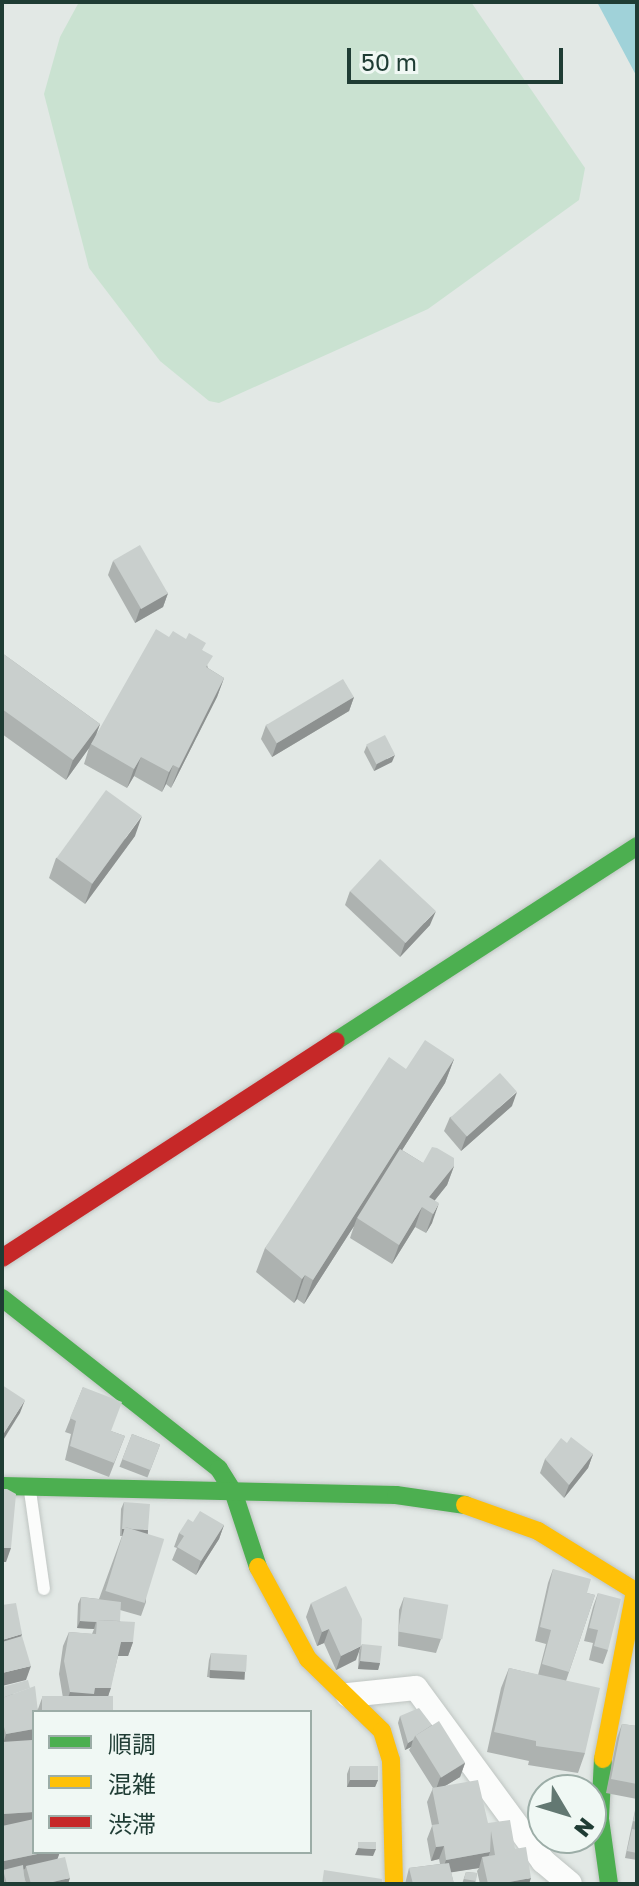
<!DOCTYPE html>
<meta charset="utf-8">
<style>
body{margin:0}
#map{position:relative;width:639px;height:1886px;overflow:hidden;background:#e2e8e5;font-family:"Golos Text","Noto Sans JP",sans-serif}
div>[style]{position:absolute}
.green>*{inset:0;background:#cae2d1}
.water>*{inset:0;background:#a0d2d9}
.roads{filter:drop-shadow(0 0 2px #bfc5c2) drop-shadow(0 0 2px #bfc5c2)}
.lane>*{height:12px;margin:-6px;padding:0 6px;transform-origin:6px;border-radius:6px;background:#fbfcfb}
.street>*{height:24px;margin:-12px;padding:0 12px;transform-origin:12px;border-radius:12px;background:#fbfcfb}
.fast>*{height:18px;margin:-9px;padding:0 9px;transform-origin:9px;border-radius:9px;background:#4caf50}
.slow>*{height:18px;margin:-9px;padding:0 9px;transform-origin:9px;border-radius:9px;background:#ffc107}
.jam>*{height:18px;margin:-9px;padding:0 9px;transform-origin:9px;border-radius:9px;background:#c62828}
.wall>*{inset:0;background:#adb2b0;transform-origin:0 0}
.shaded-wall>*{inset:0;background:#8d9190;transform-origin:0 0}
.building>*{inset:0;background:#c9cfcd;transform-origin:0 0}
span{translate:-50% -50%;white-space:nowrap;text-align:center;line-height:1.15;-webkit-text-stroke:8px #f0f8f4;paint-order:stroke}
.frame{position:absolute;inset:0;border:4px solid #1f3c34;pointer-events:none}
.legend{position:absolute;left:32px;top:1710px;width:280px;height:144px;box-sizing:border-box;background:#f0f8f4;border:2px solid #9cada7;margin:0;padding:10px 14px;list-style:none;font-size:24px;color:#1f3c34}
.legend li{display:flex;align-items:center;gap:16px;height:40px}
.legend b{width:40px;border:2px solid #9cada7}
.north{position:absolute;left:527px;top:1774px;width:80px;height:80px;box-sizing:border-box;background:#f0f8f4;border:2px solid #9cada7;border-radius:50%;rotate:128deg;font-size:22px;font-weight:700;line-height:32px;text-align:center;color:#1f3c34}
.north::after{content:'';display:block;margin:auto;width:28px;height:36px;background:#637872;clip-path:polygon(50% 0,100% 100%,50% 72%,0 100%)}
.scale{position:absolute;left:347px;top:48px;width:216px;height:36px;box-sizing:border-box;border:4px solid #1f3c34;border-top:0;padding-left:10px;font-size:24px;line-height:28px;white-space:nowrap;color:#1f3c34;-webkit-text-stroke:6px #f0f8f4;paint-order:stroke}
</style>
<div id="map">
<div class="green">
<i style="clip-path:polygon(79px 2px,471px 2px,585px 168px,579px 200px,428px 309px,219px 403px,209px 401px,160px 361px,89px 268px,44px 94px,60px 37px)"></i>
</div>
<div class="water">
<i style="clip-path:polygon(597px 2px,637px 2px,637px 77px)"></i>
</div>
<div class="roads">
<div class="lane">
<i style="left:30px;top:1491px;width:99px;rotate:81.9deg"></i>
</div>
<div class="street">
<i style="left:348px;top:1695px;width:68px;rotate:-5.9deg"></i>
<i style="left:416px;top:1688px;width:215px;rotate:53.7deg"></i>
<i style="left:543px;top:1861px;width:35px;rotate:40deg"></i>
</div>
<div class="fast">
<i style="left:336px;top:1041px;width:359px;rotate:-32.9deg"></i>
<i style="left:2px;top:1298px;width:276px;rotate:38.2deg"></i>
<i style="left:219px;top:1469px;width:26px;rotate:58deg"></i>
<i style="left:233px;top:1491px;width:80px;rotate:71.8deg"></i>
<i style="left:2px;top:1486px;width:394px;rotate:1.3deg"></i>
<i style="left:396px;top:1495px;width:70px;rotate:8.2deg"></i>
<i style="left:603px;top:1759px;width:60px;rotate:92.9deg"></i>
<i style="left:600px;top:1819px;width:66px;rotate:82.1deg"></i>
</div>
<div class="slow">
<i style="left:465px;top:1505px;width:77px;rotate:19.6deg"></i>
<i style="left:538px;top:1531px;width:114px;rotate:31.7deg"></i>
<i style="left:635px;top:1591px;width:171px;rotate:100.8deg"></i>
<i style="left:258px;top:1567px;width:105px;rotate:61.5deg"></i>
<i style="left:308px;top:1659px;width:103px;rotate:44.2deg"></i>
<i style="left:382px;top:1731px;width:30px;rotate:73deg"></i>
<i style="left:391px;top:1760px;width:124px;rotate:88.6deg"></i>
</div>
<div class="jam">
<i style="left:2px;top:1258px;width:398px;rotate:-33deg"></i>
</div>
</div>
<div class="wall">
<i style="clip-path:polygon(113px 561px,168px 593px,163px 607px,135px 623px,108px 575px)"></i>
<i style="clip-path:polygon(169px 637px,203px 651px,208px 668px,224px 678px,217px 697px,171px 788px,166px 784px,162px 792px,134px 776px,127px 788px,84px 764px,89px 748px,66px 780px,2px 734px,2px 653px,100px 724px,96px 735px)"></i>
<i style="clip-path:polygon(354px 697px,349px 711px,272px 757px,261px 739px,266px 725px)"></i>
<i style="clip-path:polygon(367px 745px,392px 762px,374px 771px,364px 752px)"></i>
<i style="clip-path:polygon(135px 836px,85px 904px,49px 878px,56px 858px)"></i>
<i style="clip-path:polygon(350px 891px,430px 925px,400px 957px,345px 905px)"></i>
<i style="clip-path:polygon(454px 1059px,445px 1083px,402px 1150px,423px 1163px,454px 1166px,447px 1185px,435px 1200px,432px 1223px,426px 1233px,415px 1227px,392px 1264px,350px 1238px,354px 1226px,304px 1304px,297px 1299px,294px 1303px,256px 1272px,265px 1248px,406px 1069px)"></i>
<i style="clip-path:polygon(512px 1106px,461px 1151px,444px 1131px,450px 1117px)"></i>
<i style="clip-path:polygon(83px 1387px,111px 1431px,125px 1436px,109px 1477px,65px 1460px,71px 1434px,65px 1432px)"></i>
<i style="left:132px;top:1434px;width:30px;height:35px;rotate:21deg"></i>
<i style="clip-path:polygon(567px 1443px,593px 1454px,588px 1468px,564px 1498px,540px 1473px,545px 1459px)"></i>
<i style="clip-path:polygon(124px 1502px,147px 1534px,146px 1602px,141px 1616px,120px 1610px,120px 1621px,133px 1642px,128px 1656px,118px 1656px,108px 1697px,113px 1712px,34px 1712px,32px 1742px,34px 1852px,60px 1852px,57px 1858px,68px 1884px,26px 1884px,24px 1876px,25px 1884px,2px 1884px,2px 1687px,38px 1709px,42px 1698px,63px 1698px,59px 1674px,63px 1646px,69px 1632px,92px 1634px,94px 1629px,77px 1628px,78px 1604px,81px 1597px,99px 1599px,122px 1536px,120px 1536px,121px 1509px)"></i>
<i style="clip-path:polygon(193px 1522px,224px 1525px,219px 1539px,196px 1575px,172px 1560px,177px 1548px,174px 1547px,179px 1533px)"></i>
<i style="clip-path:polygon(553px 1569px,587px 1593px,595px 1595px,566px 1681px,585px 1753px,578px 1773px,528px 1765px,529px 1761px,487px 1752px,501px 1688px,509px 1668px,538px 1675px,546px 1644px,535px 1641px,548px 1583px)"></i>
<i style="clip-path:polygon(598px 1593px,608px 1650px,603px 1664px,589px 1660px,593px 1643px,584px 1641px,593px 1607px)"></i>
<i style="clip-path:polygon(404px 1597px,441px 1639px,436px 1653px,398px 1646px,399px 1610px)"></i>
<i style="clip-path:polygon(311px 1603px,356px 1660px,336px 1670px,324px 1643px,317px 1646px,306px 1617px)"></i>
<i style="clip-path:polygon(362px 1644px,380px 1663px,378px 1670px,358px 1669px,359px 1652px)"></i>
<i style="clip-path:polygon(211px 1653px,245px 1672px,243px 1679px,207px 1677px,209px 1660px)"></i>
<i style="clip-path:polygon(400px 1716px,432px 1725px,465px 1763px,460px 1777px,445px 1786px,515px 1849px,529px 1884px,480px 1884px,477px 1871px,479px 1868px,451px 1872px,454px 1884px,405px 1884px,409px 1868px,440px 1864px,439px 1859px,431px 1861px,427px 1839px,432px 1826px,427px 1802px,433px 1788px,409px 1750px,411px 1747px,405px 1750px,398px 1723px)"></i>
<i style="clip-path:polygon(622px 1724px,637px 1726px,637px 1799px,606px 1793px,617px 1738px)"></i>
<i style="clip-path:polygon(350px 1766px,378px 1780px,375px 1787px,347px 1787px,347px 1774px)"></i>
<i style="clip-path:polygon(637px 1801px,637px 1860px,625px 1858px)"></i>
<i style="clip-path:polygon(466px 1872px,477px 1873px,475px 1884px,462px 1884px)"></i>
</div>
<div class="shaded-wall">
<i style="clip-path:polygon(168px 593px,163px 607px,135px 623px,140px 609px)"></i>
<i style="clip-path:polygon(224px 678px,217px 697px,171px 788px,179px 768px)"></i>
<i style="clip-path:polygon(354px 697px,349px 711px,272px 757px,277px 743px)"></i>
<i style="clip-path:polygon(100px 724px,93px 743px,91px 744px,89px 748px,66px 780px,73px 760px)"></i>
<i style="clip-path:polygon(395px 755px,392px 762px,374px 771px,377px 764px)"></i>
<i style="clip-path:polygon(141px 757px,134px 776px,127px 788px,134px 769px)"></i>
<i style="clip-path:polygon(173px 765px,166px 784px,162px 792px,169px 772px)"></i>
<i style="clip-path:polygon(142px 816px,135px 836px,85px 904px,92px 884px)"></i>
<i style="clip-path:polygon(436px 911px,430px 925px,400px 957px,405px 943px)"></i>
<i style="clip-path:polygon(454px 1059px,445px 1083px,358px 1219px,357px 1218px,354px 1226px,304px 1304px,313px 1280px)"></i>
<i style="clip-path:polygon(517px 1092px,512px 1106px,461px 1151px,466px 1137px)"></i>
<i style="clip-path:polygon(454px 1166px,447px 1185px,427px 1210px,429px 1197px)"></i>
<i style="clip-path:polygon(439px 1203px,432px 1223px,426px 1233px,433px 1214px)"></i>
<i style="clip-path:polygon(422px 1207px,415px 1227px,392px 1264px,399px 1245px)"></i>
<i style="clip-path:polygon(305px 1275px,297px 1299px,294px 1303px,302px 1279px)"></i>
<i style="clip-path:polygon(25px 1400px,20px 1413px,2px 1442px,2px 1436px)"></i>
<i style="clip-path:polygon(593px 1454px,588px 1468px,564px 1498px,569px 1485px)"></i>
<i style="clip-path:polygon(224px 1525px,219px 1539px,196px 1575px,201px 1561px)"></i>
<i style="left:122px;top:1529px;width:26px;height:7px;rotate:2deg"></i>
<i style="clip-path:polygon(2px 1548px,11px 1548px,6px 1562px,2px 1562px)"></i>
<i style="clip-path:polygon(80px 1621px,96px 1622px,94px 1629px,77px 1628px)"></i>
<i style="clip-path:polygon(329px 1629px,324px 1643px,317px 1646px,322px 1632px)"></i>
<i style="clip-path:polygon(22px 1634px,20px 1641px,2px 1646px,2px 1640px)"></i>
<i style="clip-path:polygon(121px 1642px,133px 1642px,128px 1656px,116px 1656px)"></i>
<i style="clip-path:polygon(361px 1646px,356px 1660px,336px 1670px,341px 1656px)"></i>
<i style="clip-path:polygon(360px 1661px,380px 1663px,378px 1670px,358px 1669px)"></i>
<i style="clip-path:polygon(31px 1666px,26px 1680px,2px 1686px,2px 1673px)"></i>
<i style="left:210px;top:1670px;width:35px;height:8px;rotate:3deg"></i>
<i style="clip-path:polygon(95px 1688px,111px 1688px,106px 1702px,65px 1706px,70px 1692px)"></i>
<i style="clip-path:polygon(34px 1729px,34px 1742px,2px 1748px,6px 1734px)"></i>
<i style="clip-path:polygon(413px 1740px,411px 1747px,405px 1750px,408px 1743px)"></i>
<i style="clip-path:polygon(465px 1763px,460px 1777px,435px 1792px,440px 1778px)"></i>
<i style="clip-path:polygon(350px 1780px,378px 1780px,375px 1787px,347px 1787px)"></i>
<i style="clip-path:polygon(34px 1812px,34px 1821px,2px 1828px,3px 1814px)"></i>
<i style="clip-path:polygon(444px 1846px,439px 1859px,431px 1861px,436px 1847px)"></i>
<i style="clip-path:polygon(358px 1848px,376px 1849px,373px 1856px,355px 1855px)"></i>
<i style="clip-path:polygon(47px 1852px,60px 1852px,56px 1863px,26px 1866px,25px 1869px,4px 1874px,3px 1870px,2px 1873px,2px 1867px,4px 1861px)"></i>
<i style="clip-path:polygon(490px 1852px,485px 1866px,482px 1857px,479px 1868px,441px 1874px,446px 1860px)"></i>
<i style="clip-path:polygon(70px 1878px,68px 1884px,44px 1884px)"></i>
<i style="clip-path:polygon(531px 1878px,529px 1884px,498px 1884px)"></i>
</div>
<div class="building">
<i style="left:140px;top:545px;width:56px;height:31px;rotate:60deg"></i>
<i style="clip-path:polygon(156px 629px,169px 637px,173px 631px,186px 639px,189px 633px,206px 643px,202px 650px,213px 656px,206px 667px,224px 678px,179px 768px,173px 765px,169px 772px,141px 757px,134px 769px,91px 744px)"></i>
<i style="clip-path:polygon(2px 653px,100px 724px,73px 760px,2px 709px)"></i>
<i style="left:343px;top:679px;width:21px;height:90px;rotate:59deg"></i>
<i style="left:385px;top:735px;width:22px;height:21px;rotate:63deg"></i>
<i style="left:106px;top:790px;width:44px;height:84px;rotate:36deg"></i>
<i style="left:380px;top:859px;width:76px;height:44px;rotate:43deg"></i>
<i style="clip-path:polygon(425px 1040px,454px 1059px,313px 1280px,305px 1275px,302px 1279px,265px 1248px,389px 1057px,406px 1069px)"></i>
<i style="left:500px;top:1073px;width:25px;height:67px;rotate:48deg"></i>
<i style="clip-path:polygon(432px 1147px,437px 1148px,454px 1158px,454px 1166px,429px 1197px,439px 1203px,433px 1214px,422px 1207px,399px 1245px,357px 1218px,400px 1149px,423px 1163px)"></i>
<i style="clip-path:polygon(2px 1385px,25px 1400px,2px 1436px)"></i>
<i style="clip-path:polygon(83px 1387px,122px 1402px,111px 1431px,125px 1436px,114px 1463px,70px 1446px,76px 1421px,70px 1418px)"></i>
<i style="left:132px;top:1434px;width:30px;height:27px;rotate:21deg"></i>
<i style="clip-path:polygon(571px 1437px,593px 1454px,569px 1485px,545px 1459px,561px 1438px,567px 1443px)"></i>
<i style="clip-path:polygon(2px 1489px,7px 1489px,16px 1494px,11px 1548px,2px 1548px)"></i>
<i style="clip-path:polygon(124px 1502px,150px 1504px,148px 1530px,132px 1529px,125px 1527px,125px 1529px,122px 1529px)"></i>
<i style="clip-path:polygon(200px 1511px,224px 1525px,201px 1561px,177px 1547px,184px 1536px,179px 1533px,188px 1519px,193px 1522px)"></i>
<i style="left:125px;top:1527px;width:41px;height:67px;rotate:17deg"></i>
<i style="clip-path:polygon(553px 1569px,591px 1579px,587px 1593px,595px 1595px,569px 1672px,542px 1664px,551px 1630px,540px 1627px)"></i>
<i style="clip-path:polygon(346px 1586px,362px 1619px,361px 1646px,341px 1656px,329px 1629px,322px 1632px,311px 1603px)"></i>
<i style="clip-path:polygon(598px 1593px,621px 1599px,608px 1650px,594px 1646px,598px 1630px,589px 1628px)"></i>
<i style="clip-path:polygon(81px 1597px,121px 1602px,120px 1621px,97px 1620px,97px 1622px,80px 1621px)"></i>
<i style="left:404px;top:1597px;width:45px;height:35px;rotate:10deg"></i>
<i style="clip-path:polygon(16px 1603px,22px 1634px,2px 1640px,2px 1605px)"></i>
<i style="clip-path:polygon(97px 1620px,135px 1622px,133px 1642px,121px 1642px,111px 1688px,95px 1688px,94px 1694px,70px 1692px,64px 1661px,69px 1632px,96px 1634px)"></i>
<i style="clip-path:polygon(22px 1636px,31px 1666px,2px 1673px,2px 1642px)"></i>
<i style="left:362px;top:1644px;width:20px;height:17px;rotate:6deg"></i>
<i style="left:211px;top:1653px;width:36px;height:17px;rotate:3deg"></i>
<i style="clip-path:polygon(509px 1668px,600px 1688px,585px 1753px,536px 1746px,536px 1741px,494px 1732px)"></i>
<i style="clip-path:polygon(28px 1680px,30px 1688px,2px 1698px,2px 1687px)"></i>
<i style="clip-path:polygon(35px 1686px,38px 1712px,34px 1712px,34px 1729px,6px 1734px,2px 1720px,2px 1707px,4px 1707px,2px 1698px)"></i>
<i style="left:113px;top:1696px;width:16px;height:71px;rotate:90deg"></i>
<i style="clip-path:polygon(419px 1708px,432px 1725px,415px 1736px,413px 1740px,408px 1743px,400px 1716px)"></i>
<i style="left:439px;top:1721px;width:49px;height:28px;rotate:58deg"></i>
<i style="clip-path:polygon(622px 1724px,637px 1726px,637px 1784px,611px 1779px)"></i>
<i style="clip-path:polygon(32px 1740px,34px 1768px,34px 1812px,3px 1814px,2px 1742px)"></i>
<i style="left:350px;top:1766px;width:28px;height:14px"></i>
<i style="clip-path:polygon(478px 1780px,488px 1823px,510px 1820px,515px 1849px,526px 1847px,531px 1878px,498px 1884px,488px 1884px,482px 1857px,495px 1855px,491px 1831px,490px 1852px,446px 1860px,444px 1846px,436px 1847px,432px 1825px,439px 1824px,432px 1788px)"></i>
<i style="clip-path:polygon(637px 1803px,637px 1822px,633px 1821px)"></i>
<i style="clip-path:polygon(34px 1819px,34px 1852px,47px 1852px,4px 1861px,2px 1852px,2px 1826px)"></i>
<i style="clip-path:polygon(632px 1829px,637px 1830px,637px 1853px,627px 1851px)"></i>
<i style="clip-path:polygon(358px 1842px,376px 1842px,376px 1849px,358px 1848px)"></i>
<i style="clip-path:polygon(65px 1857px,70px 1878px,44px 1884px,31px 1884px,26px 1866px)"></i>
<i style="clip-path:polygon(449px 1863px,454px 1884px,413px 1884px,409px 1868px)"></i>
<i style="clip-path:polygon(23px 1865px,25px 1884px,7px 1884px,3px 1870px)"></i>
<i style="clip-path:polygon(324px 1870px,382px 1879px,382px 1884px,322px 1884px)"></i>
<i style="clip-path:polygon(466px 1872px,477px 1873px,476px 1881px,464px 1879px)"></i>
</div>
<div class="frame"></div>
<ul class="legend">
<li><b style="height:10px;background:#4caf50"></b>順調</li>
<li><b style="height:10px;background:#ffc107"></b>混雑</li>
<li><b style="height:10px;background:#c62828"></b>渋滞</li>
</ul>
<div class="north">N</div>
<div class="scale">50 m</div>
</div>
